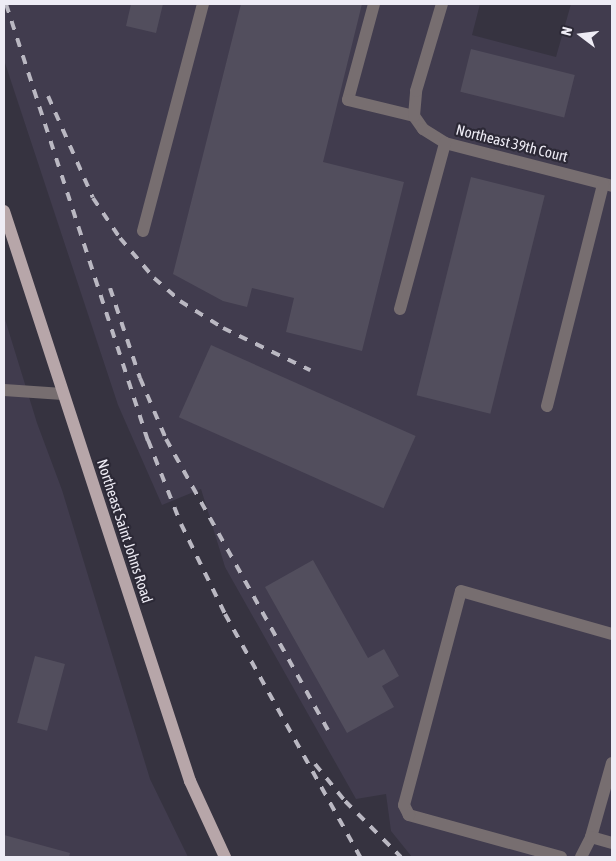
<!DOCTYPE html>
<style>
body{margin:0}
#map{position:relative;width:616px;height:861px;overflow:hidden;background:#363340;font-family:"Asap Condensed",sans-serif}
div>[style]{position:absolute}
.built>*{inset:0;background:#413c4e}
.building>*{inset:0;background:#524e5d;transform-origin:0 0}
.minor>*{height:12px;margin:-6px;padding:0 6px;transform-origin:6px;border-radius:6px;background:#776e70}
.major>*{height:12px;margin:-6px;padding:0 6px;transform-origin:6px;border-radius:6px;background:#b7a6a9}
.rail>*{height:4px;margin-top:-2px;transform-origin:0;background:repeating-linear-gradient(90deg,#bab8c2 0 9px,transparent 0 18px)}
span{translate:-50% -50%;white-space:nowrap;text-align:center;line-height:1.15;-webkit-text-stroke:4.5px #2c2936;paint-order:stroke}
.street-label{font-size:15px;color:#eeecf5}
.frame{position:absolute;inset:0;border:5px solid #eeecf5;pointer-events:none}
.north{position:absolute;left:556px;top:10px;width:50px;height:50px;-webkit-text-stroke:4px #2c2936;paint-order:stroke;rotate:285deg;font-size:14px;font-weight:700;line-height:20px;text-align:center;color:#eeecf5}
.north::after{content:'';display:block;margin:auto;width:18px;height:22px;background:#eeecf5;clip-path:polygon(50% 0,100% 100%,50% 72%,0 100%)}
</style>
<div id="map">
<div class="built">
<i style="clip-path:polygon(4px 4px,480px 4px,472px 35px,556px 57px,571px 4px,612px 4px,612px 857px,412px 857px,391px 831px,386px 794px,356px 799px,225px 567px,201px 489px,162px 505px,118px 405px,4px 60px)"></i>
<i style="clip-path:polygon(4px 316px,37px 423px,62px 490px,150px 779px,188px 857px,4px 857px)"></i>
</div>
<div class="building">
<i style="clip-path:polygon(131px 4px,163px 4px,156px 33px,126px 26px)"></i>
<i style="clip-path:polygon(241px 4px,362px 4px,323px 162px,404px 182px,362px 351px,286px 332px,294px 298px,252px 288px,247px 307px,223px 301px,173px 274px)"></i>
<i style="left:471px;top:49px;width:107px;height:44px;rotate:14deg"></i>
<i style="left:471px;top:177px;width:76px;height:225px;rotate:14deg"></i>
<i style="left:211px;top:345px;width:224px;height:79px;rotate:24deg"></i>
<i style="clip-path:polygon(313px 560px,368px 658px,384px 649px,399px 676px,382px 686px,394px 707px,347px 733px,265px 587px)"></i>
<i style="left:35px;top:656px;width:31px;height:69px;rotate:15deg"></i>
<i style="clip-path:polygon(4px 835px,70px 853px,69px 857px,4px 857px)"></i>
</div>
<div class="minor">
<i style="left:374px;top:4px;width:99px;rotate:105.2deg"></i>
<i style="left:348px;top:100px;width:68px;rotate:13.6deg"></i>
<i style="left:414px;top:116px;width:16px;rotate:55deg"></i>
<i style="left:423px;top:129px;width:26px;rotate:32deg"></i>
<i style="left:445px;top:143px;width:172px;rotate:14.4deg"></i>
<i style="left:414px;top:116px;width:25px;rotate:-85deg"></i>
<i style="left:416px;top:91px;width:91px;rotate:-73.4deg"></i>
<i style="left:143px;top:231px;width:235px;rotate:-75.2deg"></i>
<i style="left:400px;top:309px;width:172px;rotate:-74.8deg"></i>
<i style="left:4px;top:390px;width:59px;rotate:3.9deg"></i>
<i style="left:547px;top:406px;width:229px;rotate:-75.8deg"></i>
<i style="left:591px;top:837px;width:77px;rotate:-74.2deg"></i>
<i style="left:561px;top:857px;width:158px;rotate:-164.6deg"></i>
<i style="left:409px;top:815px;width:11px;rotate:-117deg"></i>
<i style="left:404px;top:805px;width:221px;rotate:-75.1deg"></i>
<i style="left:461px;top:591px;width:157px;rotate:15.9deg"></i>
<i style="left:581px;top:857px;width:22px;rotate:-63deg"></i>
<i style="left:591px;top:837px;width:22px;rotate:16deg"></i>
</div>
<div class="major">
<i style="left:4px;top:211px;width:600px;rotate:71.93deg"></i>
<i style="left:190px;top:781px;width:84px;rotate:65.3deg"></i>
</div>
<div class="rail">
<i style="left:6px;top:4px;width:459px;rotate:72deg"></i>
<i style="left:148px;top:440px;width:90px;rotate:68.6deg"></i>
<i style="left:181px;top:524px;width:100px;rotate:63.9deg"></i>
<i style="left:225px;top:614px;width:278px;rotate:60.9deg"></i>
<i style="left:48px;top:96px;width:111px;rotate:66.2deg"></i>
<i style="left:93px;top:198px;width:48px;rotate:56deg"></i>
<i style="left:120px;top:238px;width:52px;rotate:49.6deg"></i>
<i style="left:154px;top:278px;width:35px;rotate:41deg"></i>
<i style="left:180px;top:301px;width:51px;rotate:32.1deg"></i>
<i style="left:223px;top:328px;width:97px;rotate:25.8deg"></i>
<i style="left:110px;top:288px;width:95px;rotate:71.6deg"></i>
<i style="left:140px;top:378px;width:66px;rotate:66.9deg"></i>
<i style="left:166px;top:439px;width:333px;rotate:60.9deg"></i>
<i style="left:315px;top:764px;width:48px;rotate:51deg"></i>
<i style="left:345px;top:801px;width:79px;rotate:45deg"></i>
</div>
<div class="street-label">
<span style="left:512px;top:143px;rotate:14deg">Northeast 39th Court</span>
<span style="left:125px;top:531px;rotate:72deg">Northeast Saint Johns Road</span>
</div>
<div class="frame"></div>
<div class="north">N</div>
</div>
